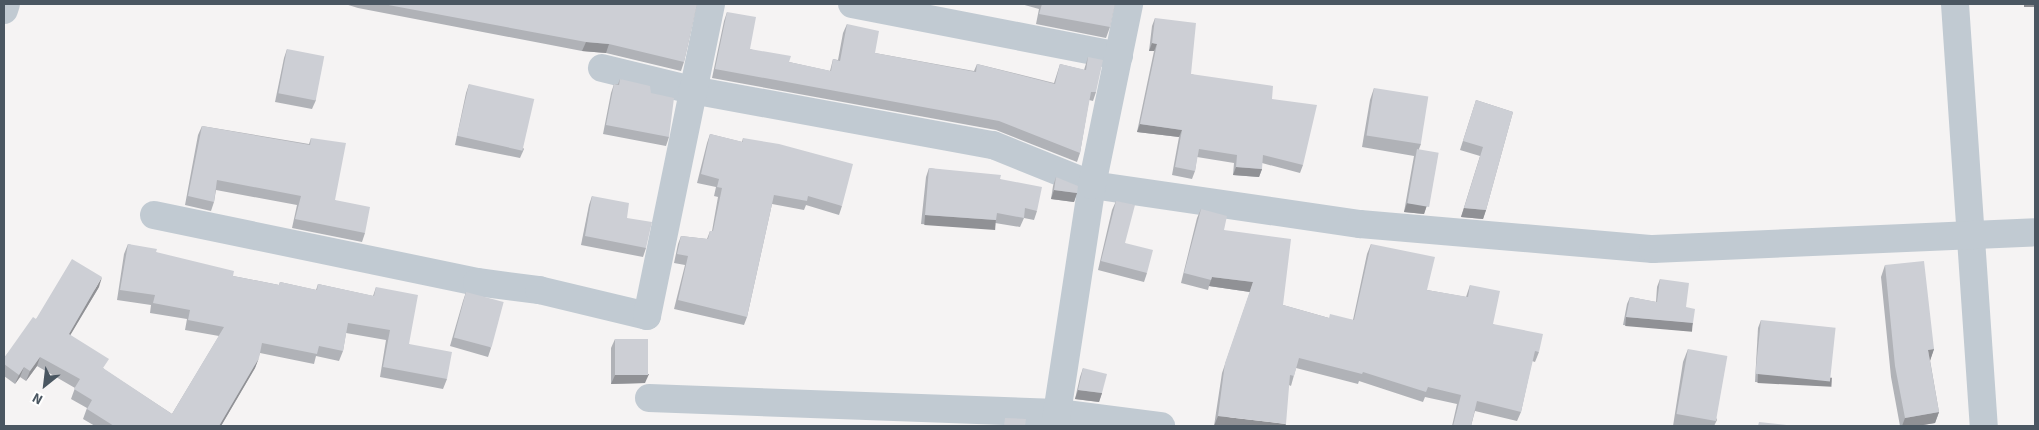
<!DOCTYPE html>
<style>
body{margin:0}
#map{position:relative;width:2039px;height:430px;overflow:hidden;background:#f5f3f3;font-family:"Source Sans 3",sans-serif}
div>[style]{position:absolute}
.minor>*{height:28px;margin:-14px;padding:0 14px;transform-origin:14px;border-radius:14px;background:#c1cad2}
.wall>*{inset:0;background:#b0b2b7}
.shaded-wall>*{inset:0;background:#909195;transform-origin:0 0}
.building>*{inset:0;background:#cdcfd5;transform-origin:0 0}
span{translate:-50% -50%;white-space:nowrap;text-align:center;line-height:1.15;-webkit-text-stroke:5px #fff;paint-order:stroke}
.frame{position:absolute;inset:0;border:5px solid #4a5661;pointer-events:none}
.north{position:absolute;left:20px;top:360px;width:50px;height:50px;-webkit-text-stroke:4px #fff;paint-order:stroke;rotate:209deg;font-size:14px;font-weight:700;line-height:20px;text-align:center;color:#4a5661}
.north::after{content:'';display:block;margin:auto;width:18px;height:22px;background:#4a5661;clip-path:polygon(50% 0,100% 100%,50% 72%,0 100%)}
</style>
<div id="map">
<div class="minor">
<i style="left:852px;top:4px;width:272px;rotate:11deg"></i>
<i style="left:1955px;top:4px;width:423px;rotate:86.1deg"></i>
<i style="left:4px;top:10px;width:6px;rotate:-72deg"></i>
<i style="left:602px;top:68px;width:93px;rotate:13.7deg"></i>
<i style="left:692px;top:90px;width:306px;rotate:10.4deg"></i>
<i style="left:993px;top:145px;width:107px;rotate:22deg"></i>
<i style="left:1092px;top:185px;width:271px;rotate:8.3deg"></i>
<i style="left:1360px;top:224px;width:294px;rotate:4.9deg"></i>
<i style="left:1653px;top:249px;width:382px;rotate:-2.5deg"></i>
<i style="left:154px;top:215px;width:330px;rotate:11.7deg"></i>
<i style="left:477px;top:282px;width:63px;rotate:7.4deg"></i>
<i style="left:539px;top:290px;width:111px;rotate:13.5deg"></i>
<i style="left:647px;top:316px;width:318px;rotate:-78.4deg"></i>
<i style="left:649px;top:398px;width:409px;rotate:2.1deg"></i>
<i style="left:1058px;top:413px;width:104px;rotate:7.2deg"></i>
<i style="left:1055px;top:426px;width:244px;rotate:-81.3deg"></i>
<i style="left:1092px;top:185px;width:185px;rotate:-78.4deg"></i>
</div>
<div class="wall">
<i style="clip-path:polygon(345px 4px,697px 4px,684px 62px,681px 71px,606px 53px,582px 51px,358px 8px)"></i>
<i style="clip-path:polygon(1021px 4px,1115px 4px,1110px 27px,1106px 38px,1036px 24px,1039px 9px)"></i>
<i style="clip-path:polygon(727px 12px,750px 49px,789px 62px,830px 71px,833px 59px,838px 60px,843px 33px,847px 24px,875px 53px,974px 71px,977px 64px,1054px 83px,1060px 64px,1084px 70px,1088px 57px,1096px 92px,1093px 101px,1089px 100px,1080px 153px,1077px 162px,996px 130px,712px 78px,724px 21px)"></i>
<i style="clip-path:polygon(1155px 18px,1191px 74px,1272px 99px,1303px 165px,1300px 173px,1262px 163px,1262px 169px,1259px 177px,1233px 175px,1234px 163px,1197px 157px,1195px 171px,1192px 179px,1172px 175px,1179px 137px,1137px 132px,1154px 51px,1149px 51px,1152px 26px)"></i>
<i style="clip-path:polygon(287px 49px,316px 100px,312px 109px,275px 102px,284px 58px)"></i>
<i style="clip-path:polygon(620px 79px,651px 93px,669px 137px,666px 146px,603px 134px,611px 93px,614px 84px,618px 84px)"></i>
<i style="clip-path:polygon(469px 84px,524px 149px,520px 158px,455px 145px,466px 93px)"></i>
<i style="clip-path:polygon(1374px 88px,1421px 144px,1419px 149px,1427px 205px,1424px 214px,1404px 212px,1414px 156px,1362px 147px,1370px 100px)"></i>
<i style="clip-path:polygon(1476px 100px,1513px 112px,1486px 210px,1483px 219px,1461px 217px,1480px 156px,1460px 150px)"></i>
<i style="clip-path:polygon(202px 126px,309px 144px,311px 138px,335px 200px,365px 233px,362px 242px,292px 228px,297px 205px,216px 190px,214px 202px,211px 211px,185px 205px,198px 135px)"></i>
<i style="clip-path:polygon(710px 134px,742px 142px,743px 138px,842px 206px,839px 215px,806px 205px,804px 210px,772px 204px,747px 317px,744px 325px,674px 309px,685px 265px,674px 263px,678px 244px,681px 236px,707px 239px,710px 231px,712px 231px,718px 197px,714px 196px,716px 187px,697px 183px,707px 143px)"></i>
<i style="clip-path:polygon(929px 168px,1000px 179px,1037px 211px,1034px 220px,1024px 218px,1020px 227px,995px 223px,993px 229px,921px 224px,926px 177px)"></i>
<i style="clip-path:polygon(1056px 177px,1077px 193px,1074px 202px,1051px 199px,1053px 186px)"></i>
<i style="clip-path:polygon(592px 196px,627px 218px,646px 248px,643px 257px,581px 245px,589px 205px)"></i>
<i style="clip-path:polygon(1116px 201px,1125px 243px,1147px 273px,1144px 282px,1098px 270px,1112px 210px)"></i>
<i style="clip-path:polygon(1201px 209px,1224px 230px,1283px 305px,1329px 318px,1353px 320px,1367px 254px,1371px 244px,1427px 290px,1466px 297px,1470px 285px,1493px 324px,1539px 352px,1535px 362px,1532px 361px,1521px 412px,1517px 421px,1475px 411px,1471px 426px,1452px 426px,1457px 404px,1425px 397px,1423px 402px,1359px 381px,1358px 384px,1296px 368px,1291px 386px,1289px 385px,1214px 426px,1222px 373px,1250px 292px,1209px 286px,1208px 290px,1181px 283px,1197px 218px)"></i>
<i style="clip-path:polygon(128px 244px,233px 276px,279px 285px,280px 282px,316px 290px,318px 284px,373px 296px,376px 287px,409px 344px,447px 379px,443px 389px,380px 377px,386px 340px,346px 333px,343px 351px,339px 361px,316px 356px,314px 364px,260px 353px,255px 368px,221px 426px,95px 426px,83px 419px,87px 408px,71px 399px,75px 388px,37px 366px,26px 381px,20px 377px,15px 384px,4px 376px,4px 358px,36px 319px,99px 287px,70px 335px,105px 370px,172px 414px,219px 336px,185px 330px,187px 319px,150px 313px,151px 305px,117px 300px,124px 254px)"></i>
<i style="clip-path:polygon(1885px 265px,1934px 349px,1930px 360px,1939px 412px,1935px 423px,1917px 426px,1900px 426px,1891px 377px,1881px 277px)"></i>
<i style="clip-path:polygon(1660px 279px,1686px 307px,1693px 323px,1690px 331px,1623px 325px,1627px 304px,1630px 297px,1656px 302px,1657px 287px)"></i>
<i style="clip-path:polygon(466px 292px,491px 348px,488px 357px,450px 346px,463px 301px)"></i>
<i style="clip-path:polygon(1761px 320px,1828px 386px,1755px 382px,1758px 328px)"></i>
<i style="clip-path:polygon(615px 339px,645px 383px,611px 384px,611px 348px)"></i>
<i style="clip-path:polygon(1688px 349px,1717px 420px,1714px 426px,1673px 426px,1683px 362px)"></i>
<i style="clip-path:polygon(1083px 368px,1102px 393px,1099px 402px,1075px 399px,1080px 377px)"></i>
</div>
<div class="shaded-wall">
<i style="left:2024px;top:4px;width:11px;height:3px"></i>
<i style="clip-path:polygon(586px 42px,609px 44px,606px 53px,582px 51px)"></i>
<i style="clip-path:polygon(1152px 43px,1157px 44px,1154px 51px,1149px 51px)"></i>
<i style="clip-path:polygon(1140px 124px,1182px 130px,1179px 137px,1137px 132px)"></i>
<i style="clip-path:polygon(1236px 167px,1262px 169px,1259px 177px,1233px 175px)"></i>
<i style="clip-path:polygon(1054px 190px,1077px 193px,1074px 202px,1051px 199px)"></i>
<i style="clip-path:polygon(1407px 203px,1427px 205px,1424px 214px,1404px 212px)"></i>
<i style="clip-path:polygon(1464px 208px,1486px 210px,1483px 219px,1461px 217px)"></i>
<i style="left:925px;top:215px;width:71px;height:10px;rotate:4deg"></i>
<i style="clip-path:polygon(102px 277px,99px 287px,65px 344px,69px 334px)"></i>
<i style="clip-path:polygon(1212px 277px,1253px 282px,1250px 292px,1209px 286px)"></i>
<i style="left:1626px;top:317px;width:67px;height:9px;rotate:5deg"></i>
<i style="clip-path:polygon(1934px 349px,1930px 361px,1928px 350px)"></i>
<i style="clip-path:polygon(40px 357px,37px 366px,26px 381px,30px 371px)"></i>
<i style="clip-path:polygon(259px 358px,255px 368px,221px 426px,219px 426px)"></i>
<i style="clip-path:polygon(24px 367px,20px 377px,15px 384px,19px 375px)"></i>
<i style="clip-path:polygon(649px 374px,645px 383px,611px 384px,615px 375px)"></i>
<i style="left:1758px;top:374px;width:74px;height:9px;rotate:3deg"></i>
<i style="clip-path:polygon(1078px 390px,1102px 393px,1099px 402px,1075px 399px)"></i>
<i style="clip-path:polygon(1939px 412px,1935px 423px,1917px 426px,1902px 426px,1905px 418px)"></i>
<i style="clip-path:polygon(1218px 416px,1286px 424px,1285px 426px,1214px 426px)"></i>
</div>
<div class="building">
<i style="clip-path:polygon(383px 4px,697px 4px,684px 62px,609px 44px,586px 42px)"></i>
<i style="clip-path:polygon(1042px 4px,1115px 4px,1110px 27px,1039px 14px)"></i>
<i style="clip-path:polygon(727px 12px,756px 17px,750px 49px,791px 56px,789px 62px,831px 71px,833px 59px,840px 61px,847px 24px,879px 31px,875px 53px,976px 72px,977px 64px,1055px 84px,1060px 64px,1086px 70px,1088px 57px,1103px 60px,1096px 92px,1091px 92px,1080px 153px,999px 121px,715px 69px)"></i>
<i style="clip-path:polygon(1155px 18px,1196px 23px,1191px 74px,1273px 86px,1272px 99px,1317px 105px,1303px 165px,1263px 155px,1262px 169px,1236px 167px,1237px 155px,1199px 149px,1195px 171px,1175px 167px,1182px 130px,1140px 124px,1157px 44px,1152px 43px)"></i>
<i style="left:287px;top:49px;width:38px;height:45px;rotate:11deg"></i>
<i style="clip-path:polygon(620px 79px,650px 86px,651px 93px,674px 98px,669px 137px,606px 125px,614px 84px,619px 85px)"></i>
<i style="left:469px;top:84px;width:67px;height:53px;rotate:13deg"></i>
<i style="left:1374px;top:88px;width:55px;height:48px;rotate:9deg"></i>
<i style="clip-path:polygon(1476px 100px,1513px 112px,1486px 210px,1464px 208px,1483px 147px,1463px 141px)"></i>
<i style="clip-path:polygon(202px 126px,310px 145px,311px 138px,346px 143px,335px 200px,370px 207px,365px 233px,295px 219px,301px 196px,217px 180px,214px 202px,188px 196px)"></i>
<i style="clip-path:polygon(710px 134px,743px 142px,743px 138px,779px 144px,853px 164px,842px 206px,808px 196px,807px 201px,774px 195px,747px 317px,678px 300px,688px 256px,677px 254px,681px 236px,708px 239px,710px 231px,713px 231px,722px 188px,717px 187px,719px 179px,701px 174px)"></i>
<i style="left:1417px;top:149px;width:22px;height:55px;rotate:10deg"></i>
<i style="clip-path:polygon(929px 168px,1001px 175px,1000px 179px,1042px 187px,1037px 211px,1025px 208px,1024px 218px,997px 213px,996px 220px,925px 215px)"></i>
<i style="clip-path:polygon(1056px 177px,1078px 186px,1077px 193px,1054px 190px)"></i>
<i style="clip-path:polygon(592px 196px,629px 203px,627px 218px,652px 222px,646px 248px,585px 236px)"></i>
<i style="clip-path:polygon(1116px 201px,1135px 205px,1125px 243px,1153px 250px,1147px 273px,1101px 261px)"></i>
<i style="clip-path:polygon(1201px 209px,1227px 216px,1224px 230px,1291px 239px,1283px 305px,1329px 318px,1330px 314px,1354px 320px,1371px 244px,1435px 257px,1427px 290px,1468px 297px,1470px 285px,1500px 291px,1493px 324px,1543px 334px,1539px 352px,1535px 351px,1521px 412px,1477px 401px,1471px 426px,1453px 426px,1461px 395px,1428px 387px,1426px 392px,1363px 372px,1362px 374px,1299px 358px,1294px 376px,1290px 375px,1286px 424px,1218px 416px,1225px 363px,1253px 282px,1212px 277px,1211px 280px,1184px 273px)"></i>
<i style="clip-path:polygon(128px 244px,157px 249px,156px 252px,234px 271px,233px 276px,279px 285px,280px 282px,317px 290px,318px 284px,374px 296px,376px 287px,418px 295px,409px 344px,452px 352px,447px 379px,383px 367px,390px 330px,348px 323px,343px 351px,319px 346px,317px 354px,262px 343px,259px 358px,219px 426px,114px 426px,87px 409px,92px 400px,74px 389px,80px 379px,40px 357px,30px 371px,24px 367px,19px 375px,4px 364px,4px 358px,33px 317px,36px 319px,72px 259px,102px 277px,69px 334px,109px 359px,103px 368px,172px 414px,224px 327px,188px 320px,190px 310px,153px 303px,155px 295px,120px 290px)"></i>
<i style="clip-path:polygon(1924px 261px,1934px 349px,1928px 350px,1939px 412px,1905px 418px,1895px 366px,1885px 265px)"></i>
<i style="clip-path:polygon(1660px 279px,1689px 283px,1686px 307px,1695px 309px,1693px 323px,1626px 317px,1630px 297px,1657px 302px)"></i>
<i style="left:466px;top:292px;width:39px;height:47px;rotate:15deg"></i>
<i style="left:1761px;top:320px;width:75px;height:54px;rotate:6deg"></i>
<i style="left:615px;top:339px;width:33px;height:36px"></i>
<i style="left:1688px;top:349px;width:40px;height:66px;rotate:10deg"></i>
<i style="clip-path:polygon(1083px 368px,1107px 374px,1102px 393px,1078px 390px)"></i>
<i style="clip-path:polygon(1005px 418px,1026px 419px,1025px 426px,1004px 426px)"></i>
<i style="clip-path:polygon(1759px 422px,1795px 426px,1758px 426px)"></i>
</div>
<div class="frame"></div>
<div class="north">N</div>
</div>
